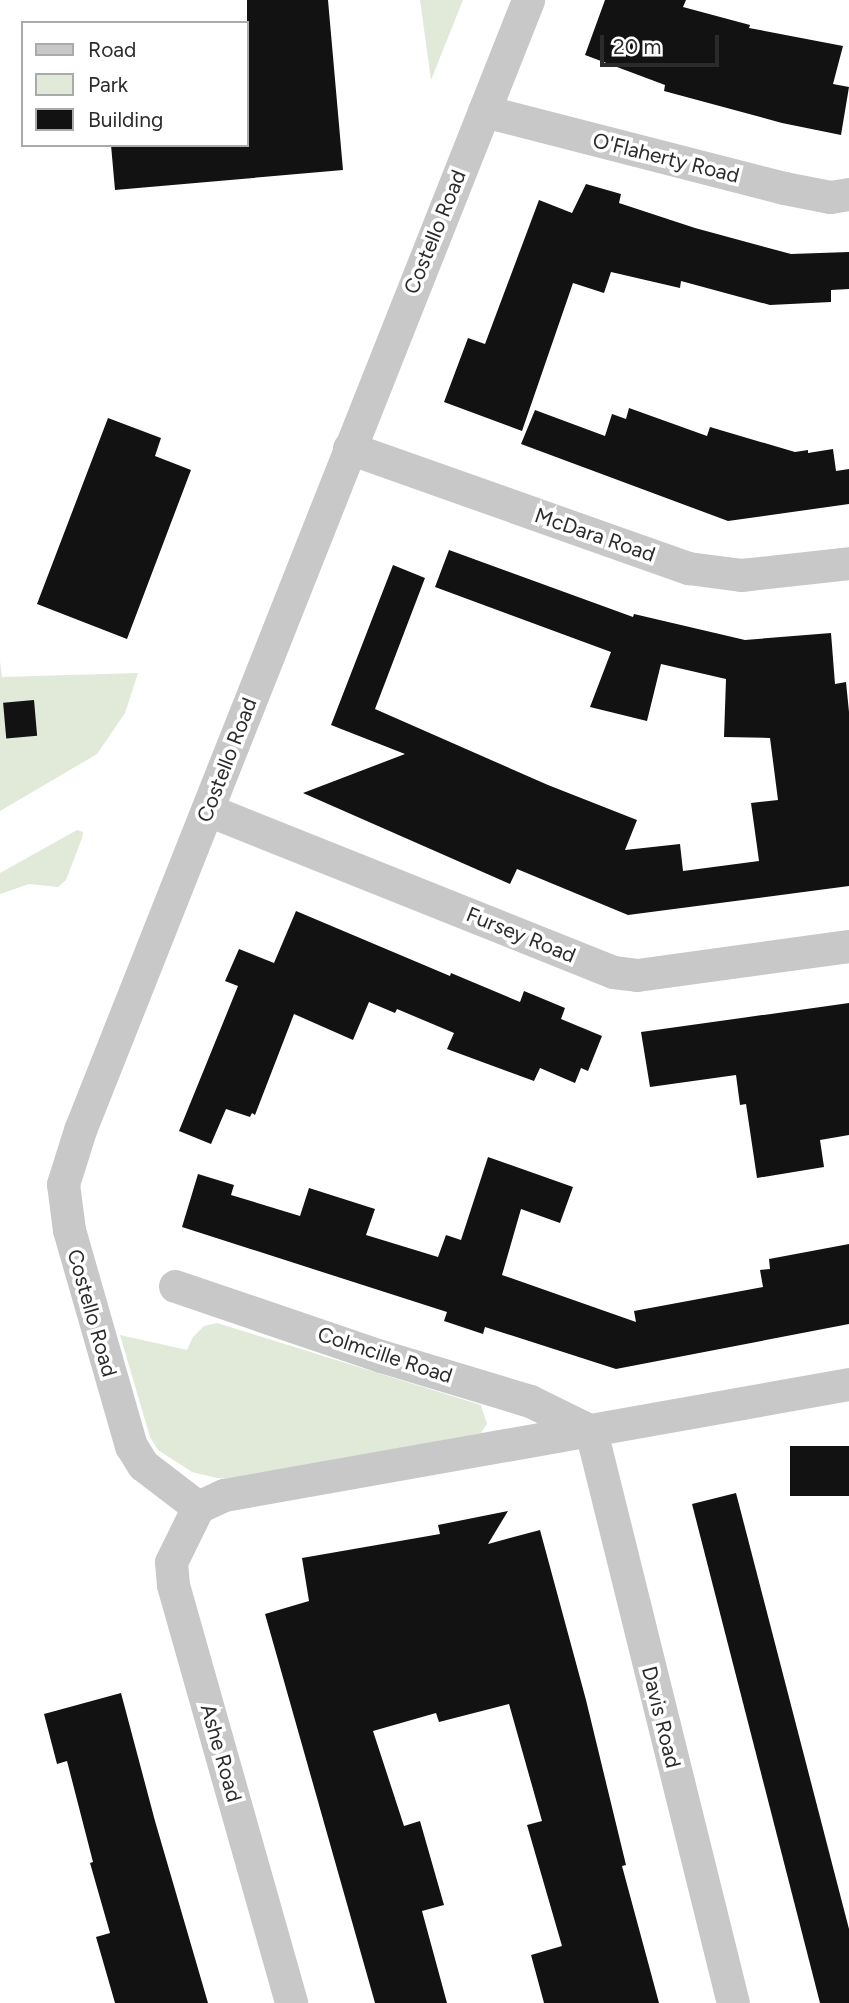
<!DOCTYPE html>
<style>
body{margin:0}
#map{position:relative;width:849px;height:2003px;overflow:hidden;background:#fff;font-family:Figtree,sans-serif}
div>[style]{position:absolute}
.green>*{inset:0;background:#e1e9d9}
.building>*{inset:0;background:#121212;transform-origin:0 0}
.minor>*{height:33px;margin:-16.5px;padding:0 16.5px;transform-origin:16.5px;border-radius:16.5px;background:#c8c8c8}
span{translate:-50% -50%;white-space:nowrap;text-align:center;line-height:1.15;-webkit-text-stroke:7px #fff;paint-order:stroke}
.street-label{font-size:21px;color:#2b2b2b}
.legend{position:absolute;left:21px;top:21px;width:228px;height:126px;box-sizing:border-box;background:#fff;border:2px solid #aaa;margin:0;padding:9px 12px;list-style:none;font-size:21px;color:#2b2b2b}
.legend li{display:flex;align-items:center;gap:14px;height:35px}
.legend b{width:35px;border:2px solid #aaa}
.scale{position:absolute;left:600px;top:35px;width:119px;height:32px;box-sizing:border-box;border:4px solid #2b2b2b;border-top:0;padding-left:9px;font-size:21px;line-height:24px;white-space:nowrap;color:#2b2b2b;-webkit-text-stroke:5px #fff;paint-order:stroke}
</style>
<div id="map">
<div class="green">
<i style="clip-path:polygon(420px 0,463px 0,431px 80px)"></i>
<i style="clip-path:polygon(0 661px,2px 677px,138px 673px,125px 713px,97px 754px,0 811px)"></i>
<i style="clip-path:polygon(77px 830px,83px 832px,82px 838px,66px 880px,58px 887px,29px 884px,0 894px,0 873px)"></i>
<i style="clip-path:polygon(217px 1323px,481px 1405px,487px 1424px,481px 1433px,237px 1479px,217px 1478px,192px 1472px,158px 1450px,150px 1437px,120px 1335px,187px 1350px,193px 1337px,204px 1326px)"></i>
</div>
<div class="building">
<i style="clip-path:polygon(247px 0,328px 0,343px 170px,115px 190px,111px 145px,247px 145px)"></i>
<i style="clip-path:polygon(605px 0,686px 0,683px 7px,750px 25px,749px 28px,843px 46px,833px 84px,849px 87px,841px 135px,782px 123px,664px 91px,665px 85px,585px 55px)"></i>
<i style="clip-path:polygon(586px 184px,621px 194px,619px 203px,695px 228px,791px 254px,849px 252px,849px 289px,831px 290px,831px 302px,770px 305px,681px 281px,680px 288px,611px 272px,604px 293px,573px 283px,522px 431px,444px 402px,468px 338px,485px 344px,539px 200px,572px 213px)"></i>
<i style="clip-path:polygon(629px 408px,707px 436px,710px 427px,795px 452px,808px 450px,808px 453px,833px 449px,836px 471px,849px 469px,849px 504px,728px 521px,521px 444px,535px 410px,605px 436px,612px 414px,626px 419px)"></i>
<i style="clip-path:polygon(108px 418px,161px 438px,155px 456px,191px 470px,127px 639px,37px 604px)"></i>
<i style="clip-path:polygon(449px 550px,633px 617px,634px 614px,745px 640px,831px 633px,835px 684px,846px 682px,849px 712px,849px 886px,628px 915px,517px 869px,510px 884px,303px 793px,405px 754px,331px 725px,393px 565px,425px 578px,375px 709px,548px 785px,637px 820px,625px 850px,680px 844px,683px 871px,759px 861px,751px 803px,778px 800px,770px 738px,724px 737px,726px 679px,661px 664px,647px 721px,590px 707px,611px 652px,435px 587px)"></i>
<i style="left:34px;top:700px;width:36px;height:31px;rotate:85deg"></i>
<i style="clip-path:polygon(296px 911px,450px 976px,451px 973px,520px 1002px,524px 991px,565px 1008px,561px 1019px,602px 1036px,588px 1071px,581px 1068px,575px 1083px,540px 1068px,534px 1081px,447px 1049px,454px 1033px,397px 1009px,395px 1013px,369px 1002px,353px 1040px,294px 1014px,255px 1115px,252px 1113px,250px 1117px,226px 1109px,211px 1144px,179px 1131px,238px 986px,225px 981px,239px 949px,274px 963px)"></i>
<i style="clip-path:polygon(849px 1003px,849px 1135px,820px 1140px,824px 1167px,757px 1178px,746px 1104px,740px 1105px,736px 1075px,650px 1087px,641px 1032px)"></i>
<i style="clip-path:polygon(488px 1157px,573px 1187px,560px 1223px,521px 1209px,502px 1275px,636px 1322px,634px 1311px,763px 1287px,760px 1270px,770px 1269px,769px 1259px,849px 1244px,849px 1324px,616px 1369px,485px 1327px,483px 1334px,444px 1321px,447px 1312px,182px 1227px,198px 1174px,234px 1185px,231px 1195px,300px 1216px,309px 1188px,375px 1209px,366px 1235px,438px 1257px,446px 1235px,461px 1240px)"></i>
<i style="left:849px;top:1446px;width:50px;height:59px;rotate:90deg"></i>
<i style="clip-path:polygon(736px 1493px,849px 1929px,849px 2003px,820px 2003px,692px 1504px)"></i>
<i style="clip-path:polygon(508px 1511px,488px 1544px,540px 1530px,586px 1700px,626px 1865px,622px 1866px,659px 2003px,544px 2003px,531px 1955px,562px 1946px,527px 1825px,542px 1821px,509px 1704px,439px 1722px,436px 1713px,373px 1731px,404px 1826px,420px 1821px,444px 1905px,422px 1911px,447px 2003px,375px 2003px,265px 1614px,309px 1601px,302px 1558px,440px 1534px,438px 1525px)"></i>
<i style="clip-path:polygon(121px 1693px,155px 1821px,208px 2003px,115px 2003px,96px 1937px,110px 1933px,90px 1863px,93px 1862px,67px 1761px,57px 1764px,44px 1714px)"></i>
</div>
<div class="minor">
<i style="left:484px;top:111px;width:310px;rotate:14.4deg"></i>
<i style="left:784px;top:188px;width:47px;rotate:11.1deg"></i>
<i style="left:830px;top:197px;width:19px;rotate:-9deg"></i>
<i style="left:349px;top:448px;width:360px;rotate:19.5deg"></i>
<i style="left:688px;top:568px;width:53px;rotate:7.5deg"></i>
<i style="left:741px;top:575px;width:109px;rotate:-6.3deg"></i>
<i style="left:208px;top:810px;width:436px;rotate:21.8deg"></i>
<i style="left:613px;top:972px;width:24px;rotate:7deg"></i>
<i style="left:637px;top:975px;width:214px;rotate:-7.8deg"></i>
<i style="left:175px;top:1286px;width:218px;rotate:18.8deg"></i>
<i style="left:381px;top:1356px;width:156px;rotate:16.8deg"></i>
<i style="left:530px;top:1401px;width:68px;rotate:26.2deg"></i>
<i style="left:591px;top:1431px;width:589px;rotate:76.06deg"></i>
<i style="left:198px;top:1507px;width:69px;rotate:-142.6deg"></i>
<i style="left:143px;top:1465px;width:22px;rotate:-122deg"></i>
<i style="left:131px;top:1446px;width:225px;rotate:-106deg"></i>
<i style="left:69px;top:1230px;width:46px;rotate:-97.4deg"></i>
<i style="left:63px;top:1184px;width:57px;rotate:-72.5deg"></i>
<i style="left:80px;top:1130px;width:1216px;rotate:-68.37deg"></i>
<i style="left:198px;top:1507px;width:29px;rotate:-25deg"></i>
<i style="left:224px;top:1495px;width:635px;rotate:-10.07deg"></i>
<i style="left:198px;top:1507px;width:61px;rotate:116.1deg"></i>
<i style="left:171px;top:1562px;width:23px;rotate:85deg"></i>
<i style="left:173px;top:1585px;width:434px;rotate:74.2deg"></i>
</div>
<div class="street-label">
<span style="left:666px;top:158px;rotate:14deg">O'Flaherty Road</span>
<span style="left:435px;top:232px;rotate:-68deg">Costello Road</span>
<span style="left:595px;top:535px;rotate:19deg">McDara Road</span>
<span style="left:227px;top:760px;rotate:-69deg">Costello Road</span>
<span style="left:521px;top:935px;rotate:22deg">Fursey Road</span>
<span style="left:92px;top:1313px;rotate:74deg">Costello Road</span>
<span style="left:385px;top:1355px;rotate:18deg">Colmcille Road</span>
<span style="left:661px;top:1717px;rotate:76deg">Davis Road</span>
<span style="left:221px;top:1753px;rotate:74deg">Ashe Road</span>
</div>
<ul class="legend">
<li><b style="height:9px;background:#c8c8c8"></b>Road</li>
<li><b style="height:19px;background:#e1e9d9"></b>Park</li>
<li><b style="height:19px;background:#121212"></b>Building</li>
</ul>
<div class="scale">20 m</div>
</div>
